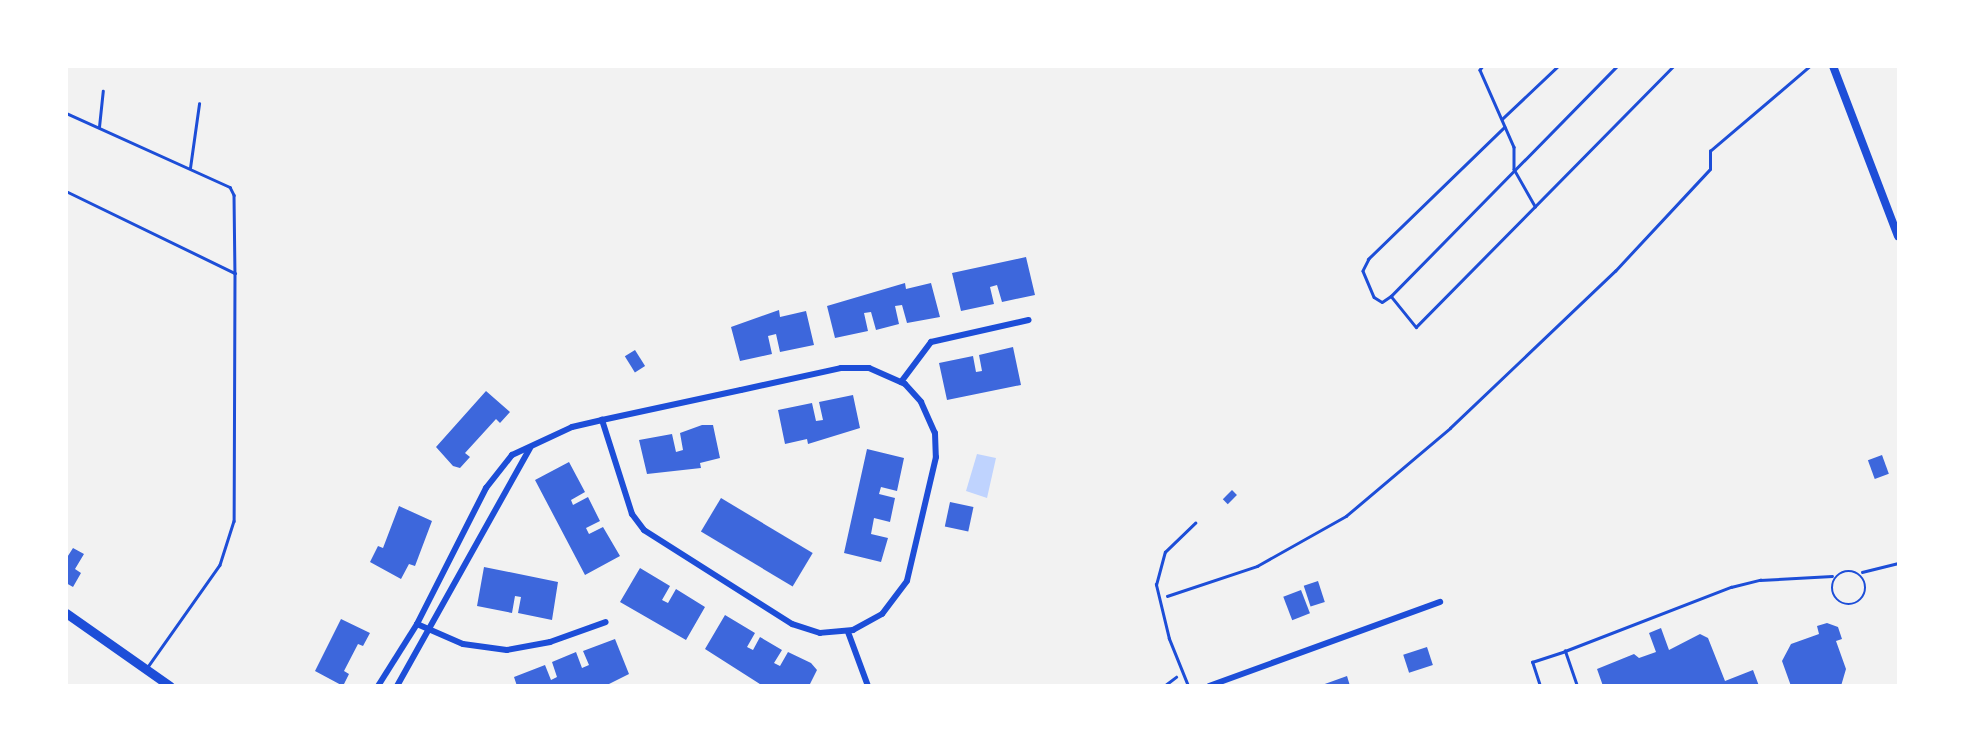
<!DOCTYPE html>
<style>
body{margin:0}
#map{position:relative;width:1965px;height:752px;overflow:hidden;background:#f2f2f2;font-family:"Fira Sans Condensed",sans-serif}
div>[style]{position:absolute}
.water>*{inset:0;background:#bfd3fe}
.building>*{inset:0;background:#3d67dc;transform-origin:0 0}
.path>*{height:2.5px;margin:-1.25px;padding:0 1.25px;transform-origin:1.25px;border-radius:1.25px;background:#1d4ed8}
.service>*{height:2.5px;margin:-1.25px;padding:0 1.25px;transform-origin:1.25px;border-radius:1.25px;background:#1d4ed8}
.service>.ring{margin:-1.25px;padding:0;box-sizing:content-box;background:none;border:2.5px solid #1d4ed8;border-radius:50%}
.minor>*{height:6px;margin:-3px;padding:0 3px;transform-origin:3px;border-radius:3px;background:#1d4ed8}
.tertiary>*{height:8px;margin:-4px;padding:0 4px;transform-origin:4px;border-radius:4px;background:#1d4ed8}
.secondary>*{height:9px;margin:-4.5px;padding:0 4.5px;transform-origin:4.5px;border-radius:4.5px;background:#1d4ed8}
span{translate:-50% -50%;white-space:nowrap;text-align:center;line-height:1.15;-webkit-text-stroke:5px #fff;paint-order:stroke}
.frame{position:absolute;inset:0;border:68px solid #fff;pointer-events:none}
</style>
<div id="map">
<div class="water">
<i style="clip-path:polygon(977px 454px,996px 458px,987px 498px,966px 491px)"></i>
</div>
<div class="building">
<i style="clip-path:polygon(1026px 257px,1035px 295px,1002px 302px,997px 285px,990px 287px,994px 304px,961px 311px,952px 273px)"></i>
<i style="clip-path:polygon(905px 283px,906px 289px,931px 283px,940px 317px,907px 323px,902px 305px,895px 306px,899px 324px,876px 330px,871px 312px,864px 313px,868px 331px,835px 338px,827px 306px)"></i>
<i style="clip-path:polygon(779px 310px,780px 317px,806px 311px,814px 345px,780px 352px,776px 334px,768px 336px,772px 354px,740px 361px,731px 327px)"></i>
<i style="clip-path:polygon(1013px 347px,1021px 385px,947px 400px,939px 363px,973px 356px,976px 372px,982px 371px,979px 355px)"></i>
<i style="left:635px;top:350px;width:19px;height:12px;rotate:58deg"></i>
<i style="clip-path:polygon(486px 391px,510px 412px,500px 423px,496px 419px,465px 453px,470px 457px,460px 468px,453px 466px,436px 447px)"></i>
<i style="clip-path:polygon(853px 395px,860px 428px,808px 444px,807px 439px,785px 444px,778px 410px,812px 403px,816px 421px,823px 420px,819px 402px)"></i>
<i style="clip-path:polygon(702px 425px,713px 425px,720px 458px,700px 463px,701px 468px,647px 474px,639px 440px,672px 434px,676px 452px,683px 450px,680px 433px)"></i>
<i style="clip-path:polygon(867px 449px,904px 458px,897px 491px,881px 487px,879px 494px,895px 498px,890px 522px,874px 518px,871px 534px,888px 538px,881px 562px,844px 553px)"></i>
<i style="left:1882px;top:455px;width:20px;height:15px;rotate:70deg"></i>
<i style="clip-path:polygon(569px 462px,585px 492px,571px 500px,573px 505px,588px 497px,600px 521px,586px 528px,589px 534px,603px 527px,620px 556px,585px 575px,535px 480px)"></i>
<i style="left:1232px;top:490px;width:7px;height:13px;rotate:45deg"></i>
<i style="left:721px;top:498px;width:107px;height:39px;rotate:31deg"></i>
<i style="left:950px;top:502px;width:24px;height:25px;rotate:12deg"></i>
<i style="clip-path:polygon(399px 506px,432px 521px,415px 566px,409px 564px,401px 579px,370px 562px,378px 546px,383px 548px)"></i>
<i style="clip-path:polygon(73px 548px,84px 554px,75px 569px,81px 573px,73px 587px,66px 583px,66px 559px)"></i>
<i style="clip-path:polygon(484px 567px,558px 582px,552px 620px,518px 613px,521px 597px,515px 596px,512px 613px,477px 606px)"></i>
<i style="clip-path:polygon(640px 568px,670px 586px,662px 600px,668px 603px,676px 589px,705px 607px,686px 640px,620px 602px)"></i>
<i style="left:1318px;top:581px;width:22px;height:15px;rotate:72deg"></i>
<i style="left:1301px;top:590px;width:25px;height:19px;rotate:69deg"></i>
<i style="clip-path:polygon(725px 615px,755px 633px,747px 647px,753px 650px,760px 637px,782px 650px,774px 663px,780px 666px,788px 652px,811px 663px,817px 670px,809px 686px,763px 686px,705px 649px)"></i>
<i style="clip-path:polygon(341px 619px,370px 633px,363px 646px,358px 644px,344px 671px,349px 674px,343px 686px,315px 671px)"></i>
<i style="clip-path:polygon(1827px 623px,1838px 627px,1842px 639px,1836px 641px,1846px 669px,1841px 686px,1791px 686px,1782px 661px,1791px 644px,1819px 634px,1817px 626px)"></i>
<i style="clip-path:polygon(1661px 628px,1669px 650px,1700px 634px,1708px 638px,1725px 681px,1753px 670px,1759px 686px,1603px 686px,1597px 669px,1634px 654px,1639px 658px,1656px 652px,1649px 633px)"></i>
<i style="clip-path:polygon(615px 639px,629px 674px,605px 686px,517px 686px,514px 677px,545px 665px,551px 680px,557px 677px,552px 662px,576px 652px,582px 668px,589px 665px,583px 651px)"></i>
<i style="left:1427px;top:647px;width:19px;height:25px;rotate:72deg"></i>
<i style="clip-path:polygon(1347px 676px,1350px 686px,1322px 686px,1322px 685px)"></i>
</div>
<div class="path">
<i style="left:1167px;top:596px;width:95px;rotate:-18.4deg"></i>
<i style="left:1257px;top:566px;width:102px;rotate:-29.3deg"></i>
<i style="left:1346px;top:516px;width:136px;rotate:-40.2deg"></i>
<i style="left:1450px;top:428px;width:228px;rotate:-43.6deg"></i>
<i style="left:1615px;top:271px;width:139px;rotate:-47deg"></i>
<i style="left:1710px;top:169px;width:18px;rotate:-90deg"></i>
<i style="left:1710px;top:151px;width:131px;rotate:-40.4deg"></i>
<i style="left:1164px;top:686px;width:15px;rotate:-37deg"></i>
</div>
<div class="service">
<i style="left:1483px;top:66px;width:5px;rotate:127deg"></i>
<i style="left:1480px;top:70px;width:84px;rotate:66.2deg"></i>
<i style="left:1514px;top:147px;width:22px;rotate:90deg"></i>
<i style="left:1514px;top:169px;width:43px;rotate:60.4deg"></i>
<i style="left:66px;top:113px;width:180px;rotate:24.3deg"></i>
<i style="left:230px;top:187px;width:9px;rotate:63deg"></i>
<i style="left:234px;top:195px;width:78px;rotate:89.3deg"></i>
<i style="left:1502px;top:119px;width:77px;rotate:-43.4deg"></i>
<i style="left:99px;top:127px;width:36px;rotate:-84deg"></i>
<i style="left:1505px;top:127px;width:190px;rotate:135.9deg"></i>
<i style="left:1369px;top:259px;width:13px;rotate:117deg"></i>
<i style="left:1363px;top:271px;width:28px;rotate:67deg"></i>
<i style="left:1374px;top:297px;width:9px;rotate:32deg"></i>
<i style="left:1382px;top:302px;width:11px;rotate:-34deg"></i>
<i style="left:1391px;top:296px;width:322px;rotate:-45.5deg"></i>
<i style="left:190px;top:168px;width:65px;rotate:-82deg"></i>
<i style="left:66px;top:191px;width:188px;rotate:25.9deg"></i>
<i style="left:235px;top:273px;width:248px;rotate:90.2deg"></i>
<i style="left:234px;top:521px;width:46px;rotate:107.7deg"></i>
<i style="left:220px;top:565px;width:125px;rotate:125.2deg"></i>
<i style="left:1391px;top:296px;width:40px;rotate:51deg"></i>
<i style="left:1416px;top:327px;width:366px;rotate:-45.4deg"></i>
<i class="ring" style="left:1832px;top:571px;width:31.5px;height:31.5px"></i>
<i style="left:1862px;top:572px;width:37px;rotate:-14deg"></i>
<i style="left:1188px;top:686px;width:51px;rotate:-112deg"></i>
<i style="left:1169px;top:639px;width:56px;rotate:-103.5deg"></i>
<i style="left:1156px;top:585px;width:34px;rotate:-75deg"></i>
<i style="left:1165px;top:552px;width:42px;rotate:-44deg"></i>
<i style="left:1540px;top:686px;width:25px;rotate:-108deg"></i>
<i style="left:1532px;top:662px;width:35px;rotate:-18deg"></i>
<i style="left:1577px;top:686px;width:37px;rotate:-109deg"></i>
<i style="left:1565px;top:651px;width:178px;rotate:-21.1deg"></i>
<i style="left:1731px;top:587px;width:30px;rotate:-14deg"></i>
<i style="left:1760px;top:580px;width:72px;rotate:-3.2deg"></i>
</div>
<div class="minor">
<i style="left:901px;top:382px;width:50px;rotate:-53.1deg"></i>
<i style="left:931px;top:342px;width:100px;rotate:-12.7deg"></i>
<i style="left:417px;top:624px;width:50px;rotate:23.5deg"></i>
<i style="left:463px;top:644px;width:44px;rotate:7.8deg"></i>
<i style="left:507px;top:650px;width:44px;rotate:-10.5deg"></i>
<i style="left:550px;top:642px;width:59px;rotate:-19.7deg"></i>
<i style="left:848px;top:632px;width:58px;rotate:69.7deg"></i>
<i style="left:378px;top:686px;width:73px;rotate:-57.8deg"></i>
<i style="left:417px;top:624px;width:153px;rotate:-63.1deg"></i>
<i style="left:486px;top:488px;width:42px;rotate:-51.8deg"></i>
<i style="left:512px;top:455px;width:66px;rotate:-25deg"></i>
<i style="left:572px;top:427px;width:31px;rotate:-13deg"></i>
<i style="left:602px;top:420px;width:142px;rotate:-12.2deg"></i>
<i style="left:741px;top:390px;width:102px;rotate:-12.4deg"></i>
<i style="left:841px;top:368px;width:28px"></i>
<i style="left:869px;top:368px;width:39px;rotate:24deg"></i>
<i style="left:905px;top:384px;width:24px;rotate:48deg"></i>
<i style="left:921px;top:402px;width:34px;rotate:66deg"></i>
<i style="left:935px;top:433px;width:24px;rotate:88deg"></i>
<i style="left:936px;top:457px;width:127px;rotate:103.2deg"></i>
<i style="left:907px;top:581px;width:41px;rotate:127.1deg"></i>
<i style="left:882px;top:614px;width:33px;rotate:151deg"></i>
<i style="left:853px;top:630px;width:33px;rotate:175deg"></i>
<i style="left:820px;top:633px;width:29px;rotate:-162deg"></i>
<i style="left:792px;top:624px;width:175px;rotate:-147.6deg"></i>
<i style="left:644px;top:530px;width:20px;rotate:-127deg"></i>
<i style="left:632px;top:514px;width:99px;rotate:-107.7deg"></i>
<i style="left:397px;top:686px;width:273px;rotate:-60.8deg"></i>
<i style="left:1209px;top:686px;width:246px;rotate:-20deg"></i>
</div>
<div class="tertiary">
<i style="left:1833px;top:66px;width:182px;rotate:69.1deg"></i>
</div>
<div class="secondary">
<i style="left:66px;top:613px;width:127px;rotate:35.1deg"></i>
</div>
<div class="frame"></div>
</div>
